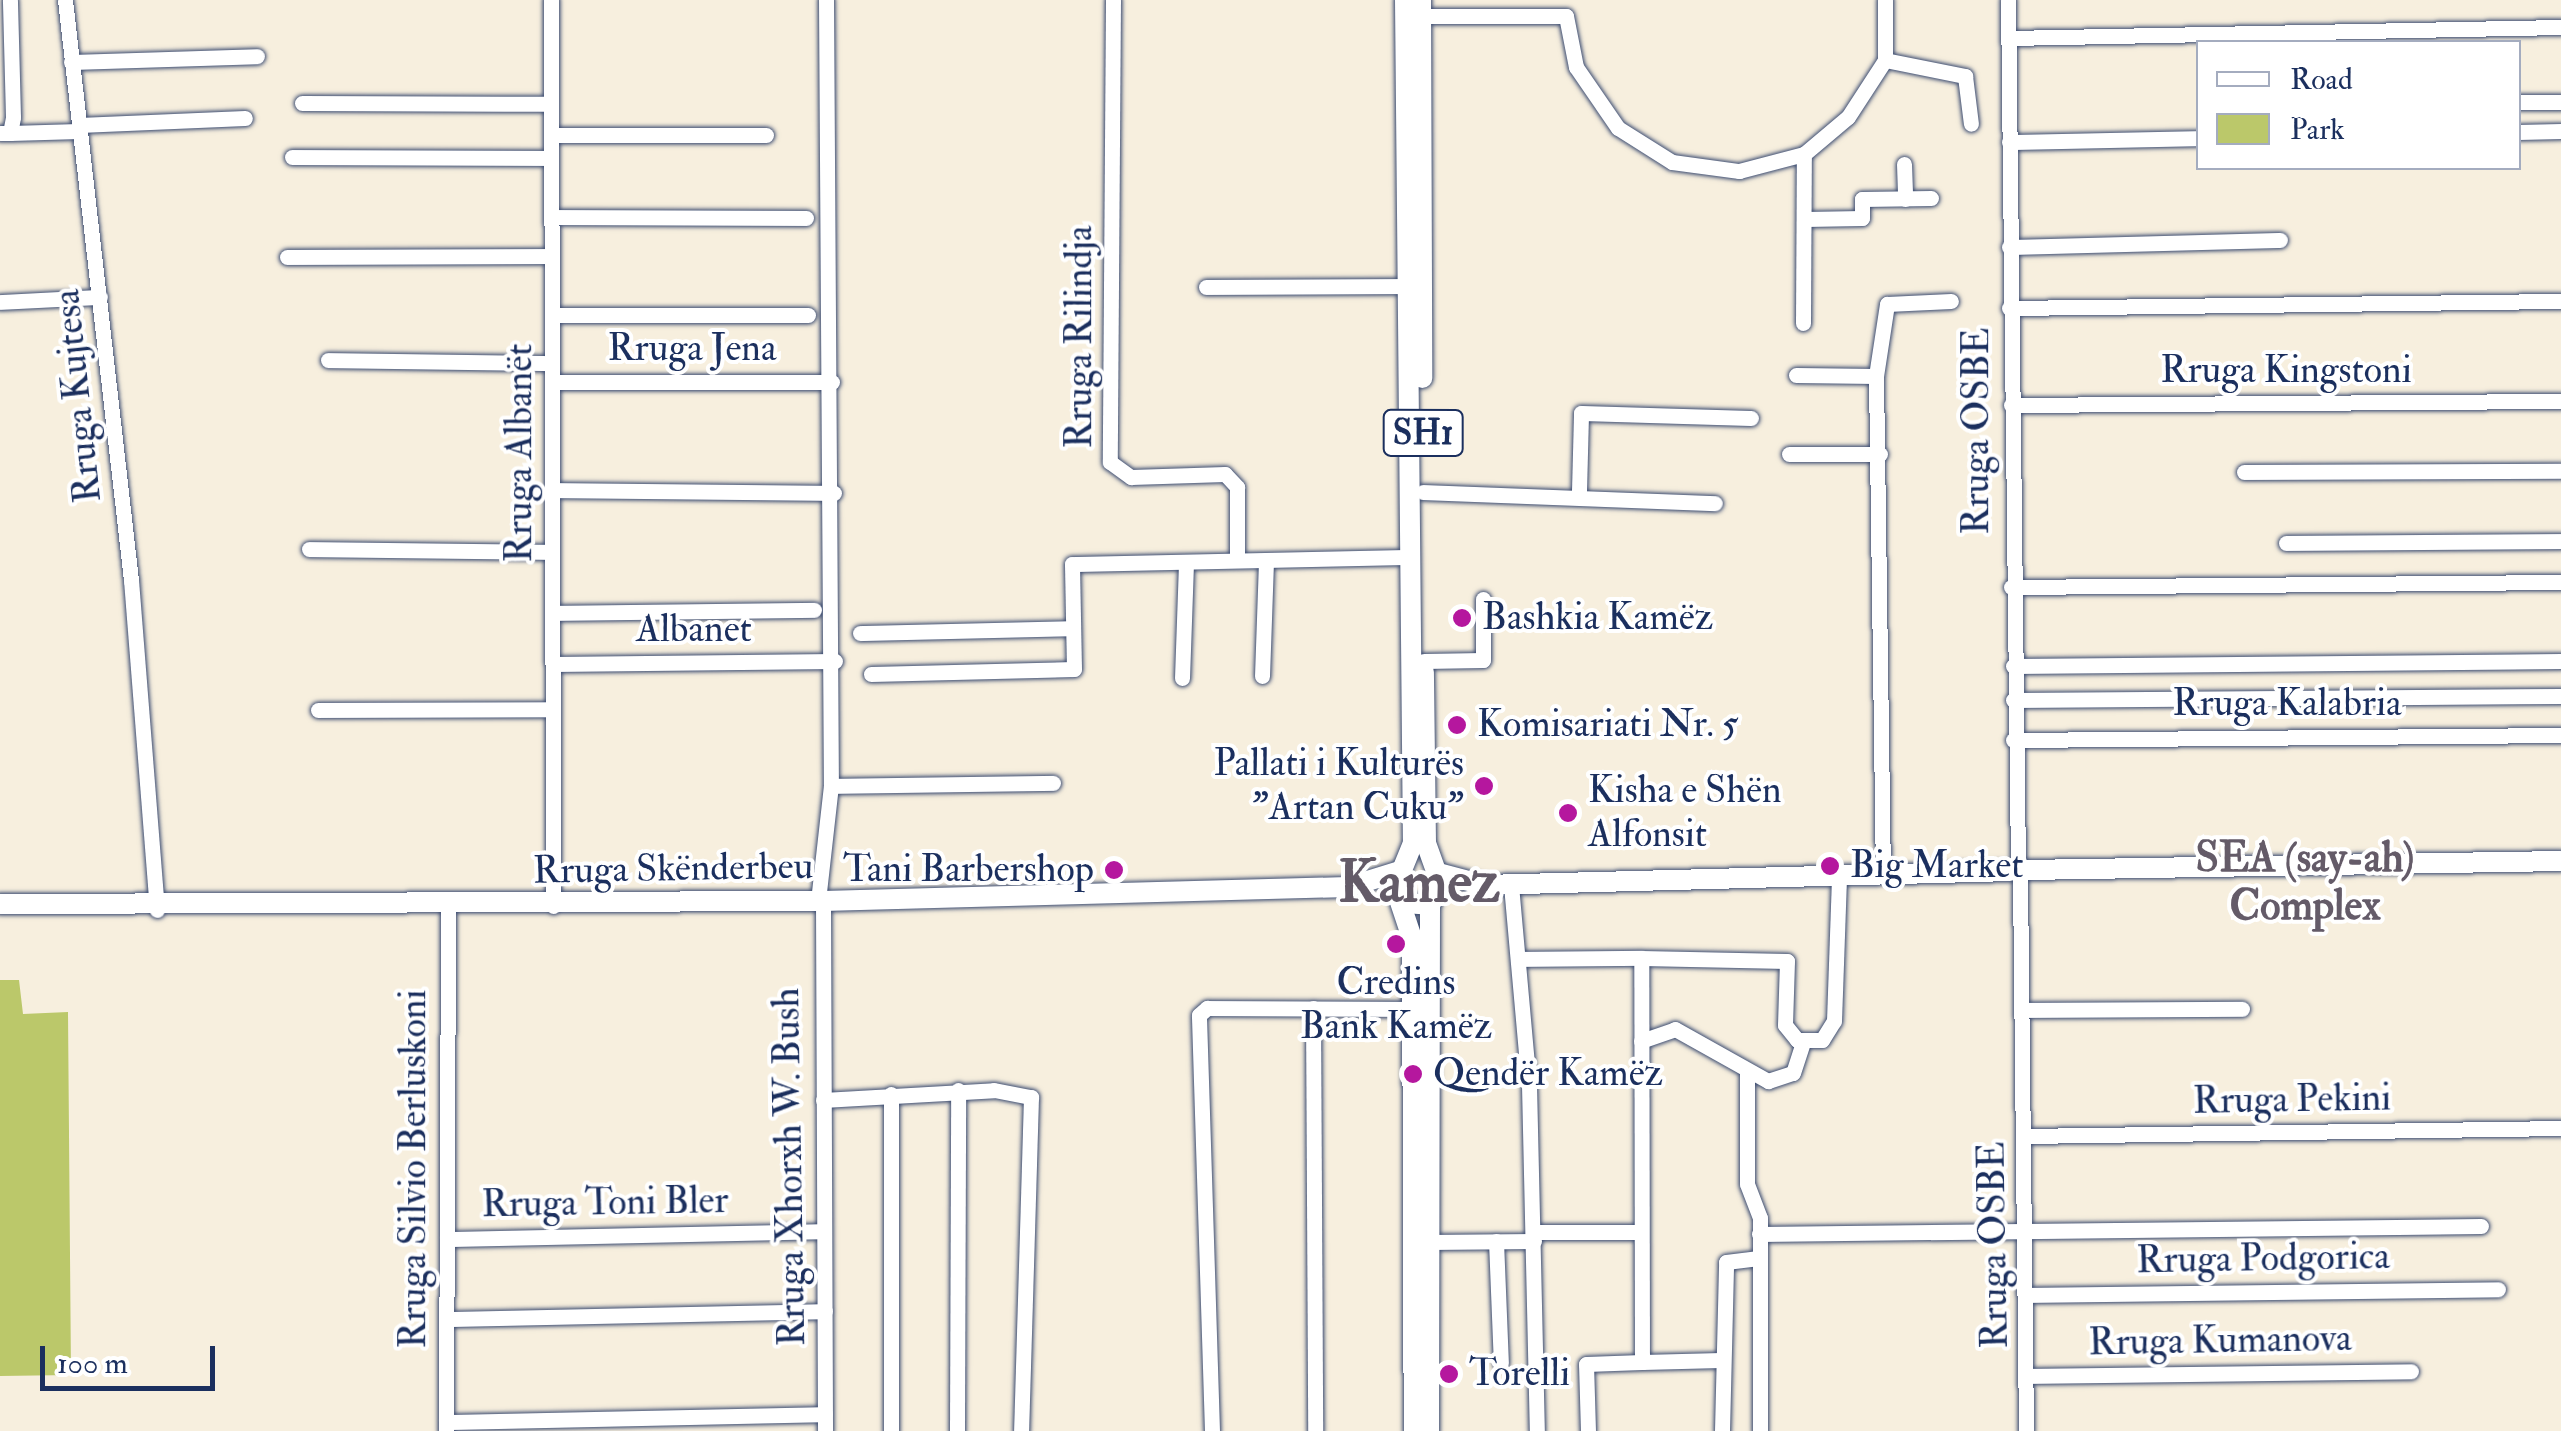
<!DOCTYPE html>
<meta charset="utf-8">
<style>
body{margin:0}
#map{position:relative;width:2561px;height:1431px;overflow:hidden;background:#f7efde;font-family:"IM FELL Double Pica",serif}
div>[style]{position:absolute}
.green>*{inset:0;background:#bbc86a}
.roads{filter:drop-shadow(0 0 2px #3c4c71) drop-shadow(0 0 2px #3c4c71)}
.minor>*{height:15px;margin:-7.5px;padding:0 7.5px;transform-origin:7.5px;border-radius:7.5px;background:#fff}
.major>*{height:20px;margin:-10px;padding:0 10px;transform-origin:10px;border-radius:10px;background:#fff}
.dots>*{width:28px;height:28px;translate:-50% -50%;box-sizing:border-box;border:5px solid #fff;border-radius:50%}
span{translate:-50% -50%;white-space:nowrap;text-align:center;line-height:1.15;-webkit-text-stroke:8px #fff;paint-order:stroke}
.shield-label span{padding:2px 8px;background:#fff;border:2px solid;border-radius:8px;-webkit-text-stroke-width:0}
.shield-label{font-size:35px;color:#1b2f5e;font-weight:700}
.street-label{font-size:38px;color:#1b2f5e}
.poi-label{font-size:38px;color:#1b2f5e}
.left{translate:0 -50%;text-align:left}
.right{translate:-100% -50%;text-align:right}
.quarter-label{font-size:42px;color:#645b68;font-weight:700}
.town-label{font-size:58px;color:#645b68;font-weight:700}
.legend{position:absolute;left:2196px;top:40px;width:325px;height:130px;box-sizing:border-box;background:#fff;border:2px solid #a4acbf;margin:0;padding:12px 18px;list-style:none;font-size:30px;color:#1b2f5e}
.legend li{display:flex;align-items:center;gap:20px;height:50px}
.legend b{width:50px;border:2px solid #a4acbf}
.scale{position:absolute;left:40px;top:1346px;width:175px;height:45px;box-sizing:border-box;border:5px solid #1b2f5e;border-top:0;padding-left:12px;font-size:30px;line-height:35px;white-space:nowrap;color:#1b2f5e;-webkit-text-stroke:8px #fff;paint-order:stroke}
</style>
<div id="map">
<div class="green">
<i style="clip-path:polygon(0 980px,19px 980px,23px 1014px,68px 1012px,71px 1375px,0 1376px)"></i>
</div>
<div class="roads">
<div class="minor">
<i style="left:65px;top:0;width:584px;rotate:83.51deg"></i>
<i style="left:131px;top:580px;width:331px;rotate:85.5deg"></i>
<i style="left:551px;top:0;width:906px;rotate:89.87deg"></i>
<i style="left:826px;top:0;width:786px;rotate:89.64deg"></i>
<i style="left:1113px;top:0;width:462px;rotate:90.4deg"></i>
<i style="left:1110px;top:462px;width:26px;rotate:36deg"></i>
<i style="left:1131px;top:477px;width:94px;rotate:-1.8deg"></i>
<i style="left:1225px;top:474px;width:18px;rotate:47deg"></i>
<i style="left:1237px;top:487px;width:73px;rotate:90deg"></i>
<i style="left:2008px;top:0;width:862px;rotate:89.34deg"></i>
<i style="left:1421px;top:16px;width:145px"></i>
<i style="left:1566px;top:16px;width:52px;rotate:78.9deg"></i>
<i style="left:1576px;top:67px;width:74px;rotate:55.5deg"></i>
<i style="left:1618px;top:128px;width:64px;rotate:32.2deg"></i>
<i style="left:1672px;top:162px;width:68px;rotate:7.7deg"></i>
<i style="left:1739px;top:171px;width:67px;rotate:-14.7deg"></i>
<i style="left:1804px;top:154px;width:57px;rotate:-40.1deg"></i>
<i style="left:1848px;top:117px;width:68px;rotate:-57deg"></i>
<i style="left:1885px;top:60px;width:60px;rotate:-90deg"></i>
<i style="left:2009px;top:38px;width:552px;rotate:-1.14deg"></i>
<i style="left:1885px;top:60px;width:82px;rotate:11.3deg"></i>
<i style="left:1965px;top:76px;width:48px;rotate:82.9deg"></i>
<i style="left:71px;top:62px;width:186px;rotate:-1.8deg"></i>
<i style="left:2518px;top:102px;width:43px"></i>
<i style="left:302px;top:103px;width:249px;rotate:0.2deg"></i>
<i style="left:79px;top:125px;width:166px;rotate:-2.4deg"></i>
<i style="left:2518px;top:132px;width:43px;rotate:-1.3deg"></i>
<i style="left:0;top:133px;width:10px"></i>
<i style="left:10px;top:133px;width:16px;rotate:-79deg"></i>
<i style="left:13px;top:117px;width:117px;rotate:-91.5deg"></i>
<i style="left:10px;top:133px;width:69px;rotate:-1.7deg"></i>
<i style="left:551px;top:135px;width:215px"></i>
<i style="left:2009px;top:142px;width:189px;rotate:-1.2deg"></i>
<i style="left:292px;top:157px;width:259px;rotate:0.2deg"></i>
<i style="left:1904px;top:164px;width:35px;rotate:88deg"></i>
<i style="left:552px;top:217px;width:254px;rotate:0.2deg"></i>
<i style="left:1805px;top:219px;width:57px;rotate:-1deg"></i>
<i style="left:1862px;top:218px;width:19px;rotate:-90deg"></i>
<i style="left:1862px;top:199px;width:69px;rotate:-0.8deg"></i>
<i style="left:2009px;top:247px;width:271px;rotate:-1.5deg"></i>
<i style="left:287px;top:257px;width:265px;rotate:-0.2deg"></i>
<i style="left:1206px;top:287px;width:201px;rotate:-0.3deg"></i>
<i style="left:0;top:302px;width:100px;rotate:-2.9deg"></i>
<i style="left:2009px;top:308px;width:552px;rotate:-0.73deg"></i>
<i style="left:552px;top:315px;width:256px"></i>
<i style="left:1803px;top:323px;width:169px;rotate:-89.7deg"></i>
<i style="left:328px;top:360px;width:224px;rotate:0.8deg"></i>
<i style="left:1796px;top:375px;width:80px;rotate:0.7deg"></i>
<i style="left:1876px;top:376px;width:73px;rotate:-81.3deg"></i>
<i style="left:1887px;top:304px;width:64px;rotate:-2.7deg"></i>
<i style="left:1876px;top:376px;width:499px;rotate:89.2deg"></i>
<i style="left:552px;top:382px;width:280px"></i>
<i style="left:2011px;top:405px;width:550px;rotate:-0.42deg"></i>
<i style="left:1789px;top:454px;width:91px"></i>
<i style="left:2244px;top:472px;width:317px;rotate:-0.2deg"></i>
<i style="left:552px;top:490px;width:282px;rotate:0.6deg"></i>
<i style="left:1579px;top:491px;width:78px;rotate:-88.5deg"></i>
<i style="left:1581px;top:413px;width:170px;rotate:1.7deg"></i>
<i style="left:1423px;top:492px;width:292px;rotate:2.2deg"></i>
<i style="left:2286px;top:543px;width:275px;rotate:-0.4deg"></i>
<i style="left:309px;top:549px;width:243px;rotate:0.7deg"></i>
<i style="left:2011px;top:587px;width:550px;rotate:-0.52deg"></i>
<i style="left:553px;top:613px;width:261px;rotate:-0.7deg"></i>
<i style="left:860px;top:633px;width:213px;rotate:-1.3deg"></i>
<i style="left:1424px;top:661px;width:59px;rotate:-1deg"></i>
<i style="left:1483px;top:660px;width:61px;rotate:-90deg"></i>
<i style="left:553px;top:664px;width:282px;rotate:-0.6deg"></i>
<i style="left:2013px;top:666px;width:548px;rotate:-0.52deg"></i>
<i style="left:871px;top:674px;width:203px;rotate:-1.4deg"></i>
<i style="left:1074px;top:669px;width:105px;rotate:-91.1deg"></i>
<i style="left:1072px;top:564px;width:338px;rotate:-1.2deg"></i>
<i style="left:1262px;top:676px;width:115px;rotate:-88deg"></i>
<i style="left:1182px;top:678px;width:115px;rotate:-88deg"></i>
<i style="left:2013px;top:700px;width:548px;rotate:-0.42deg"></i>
<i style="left:318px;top:710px;width:235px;rotate:-0.2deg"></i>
<i style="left:2013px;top:740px;width:548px;rotate:-0.52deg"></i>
<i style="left:2020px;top:878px;width:553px;rotate:89.38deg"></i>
<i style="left:1511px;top:885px;width:201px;rotate:84.9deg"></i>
<i style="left:1529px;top:1085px;width:346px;rotate:88.7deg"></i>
<i style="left:818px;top:901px;width:116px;rotate:-83.6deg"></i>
<i style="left:831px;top:786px;width:222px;rotate:-0.8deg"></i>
<i style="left:823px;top:901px;width:530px;rotate:89.78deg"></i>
<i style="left:1518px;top:959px;width:123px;rotate:-0.5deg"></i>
<i style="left:1313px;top:1008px;width:423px;rotate:89.7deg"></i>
<i style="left:2021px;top:1010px;width:221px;rotate:-0.3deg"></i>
<i style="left:1641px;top:1041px;width:36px;rotate:-19deg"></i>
<i style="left:1675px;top:1029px;width:107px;rotate:29.2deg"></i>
<i style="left:1768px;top:1081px;width:26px;rotate:-18deg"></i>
<i style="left:1793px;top:1073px;width:33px;rotate:-72deg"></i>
<i style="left:1747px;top:1072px;width:112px;rotate:90deg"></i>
<i style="left:1747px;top:1184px;width:36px;rotate:69deg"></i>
<i style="left:1760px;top:1218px;width:213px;rotate:90deg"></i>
<i style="left:823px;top:1100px;width:171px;rotate:-3.3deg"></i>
<i style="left:994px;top:1090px;width:38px;rotate:11deg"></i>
<i style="left:1031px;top:1097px;width:334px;rotate:91.7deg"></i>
<i style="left:2024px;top:1136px;width:537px;rotate:-0.85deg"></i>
<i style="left:1534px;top:1232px;width:106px"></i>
<i style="left:1759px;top:1234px;width:722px;rotate:-0.63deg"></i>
<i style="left:447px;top:1239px;width:377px;rotate:-1.2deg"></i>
<i style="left:1496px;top:1241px;width:122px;rotate:87.7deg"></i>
<i style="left:1428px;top:1242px;width:106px;rotate:-0.5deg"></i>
<i style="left:2029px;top:1295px;width:469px;rotate:-0.7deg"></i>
<i style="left:447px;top:1319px;width:378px;rotate:-1.2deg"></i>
<i style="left:1642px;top:1362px;width:79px;rotate:-1.5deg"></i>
<i style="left:2029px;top:1376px;width:382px;rotate:-0.7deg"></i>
<i style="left:446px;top:1422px;width:379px;rotate:-1.2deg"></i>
<i style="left:446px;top:1431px;width:523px;rotate:-89.78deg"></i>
<i style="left:891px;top:1431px;width:337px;rotate:-90deg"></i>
<i style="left:957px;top:1431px;width:341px;rotate:-89.8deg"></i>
<i style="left:1212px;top:1431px;width:416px;rotate:-91.8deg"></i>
<i style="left:1199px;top:1015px;width:11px;rotate:-41deg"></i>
<i style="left:1207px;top:1008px;width:206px;rotate:0.3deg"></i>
<i style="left:1588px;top:1431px;width:67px;rotate:-91.7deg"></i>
<i style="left:1586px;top:1364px;width:56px;rotate:-2deg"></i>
<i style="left:1642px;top:1362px;width:404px;rotate:-90.1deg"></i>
<i style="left:1641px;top:958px;width:146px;rotate:1.2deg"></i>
<i style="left:1787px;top:961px;width:64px;rotate:91.8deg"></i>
<i style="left:1785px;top:1025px;width:19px;rotate:51deg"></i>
<i style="left:1797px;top:1040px;width:25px"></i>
<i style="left:1822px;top:1040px;width:22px;rotate:-58deg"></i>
<i style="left:1834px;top:1021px;width:145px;rotate:-88deg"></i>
<i style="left:1722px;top:1431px;width:169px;rotate:-88.6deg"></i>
<i style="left:1726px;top:1262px;width:33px;rotate:-7deg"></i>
</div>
<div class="major">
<i style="left:1405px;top:0;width:843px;rotate:89.46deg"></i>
<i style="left:1413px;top:843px;width:48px;rotate:112.2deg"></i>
<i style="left:1395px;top:887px;width:54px;rotate:71.6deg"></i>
<i style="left:1412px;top:938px;width:493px;rotate:89.8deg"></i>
<i style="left:1421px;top:0;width:378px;rotate:89.8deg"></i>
<i style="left:2026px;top:870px;width:535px;rotate:-0.96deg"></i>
<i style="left:1438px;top:873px;width:48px;rotate:14.6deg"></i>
<i style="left:1484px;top:885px;width:526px;rotate:-1.52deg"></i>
<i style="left:1404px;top:903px;width:26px;rotate:4deg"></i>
<i style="left:1430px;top:905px;width:23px;rotate:-61deg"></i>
<i style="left:1441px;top:885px;width:45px;rotate:-109.7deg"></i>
<i style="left:1426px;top:843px;width:171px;rotate:-90.7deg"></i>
<i style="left:0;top:904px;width:823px;rotate:-0.21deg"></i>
<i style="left:823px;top:901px;width:525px;rotate:-1.53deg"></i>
<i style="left:1348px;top:887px;width:54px;rotate:-17.1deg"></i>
<i style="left:1429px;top:1431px;width:526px;rotate:-89.89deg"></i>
</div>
</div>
<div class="dots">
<i style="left:1462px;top:618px;background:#b5179e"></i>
<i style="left:1457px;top:725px;background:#b5179e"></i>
<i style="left:1484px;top:786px;background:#b5179e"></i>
<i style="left:1568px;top:813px;background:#b5179e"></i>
<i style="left:1830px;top:866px;background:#b5179e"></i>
<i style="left:1114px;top:870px;background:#b5179e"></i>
<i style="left:1396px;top:944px;background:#b5179e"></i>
<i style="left:1413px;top:1074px;background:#b5179e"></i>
<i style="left:1449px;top:1374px;background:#b5179e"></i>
</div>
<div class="shield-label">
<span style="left:1423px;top:433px">SH1</span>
</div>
<div class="street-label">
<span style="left:1080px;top:337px;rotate:-90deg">Rruga Rilindja</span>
<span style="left:692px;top:349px">Rruga Jena</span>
<span style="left:2286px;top:371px">Rruga Kingstoni</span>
<span style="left:78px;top:396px;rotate:-96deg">Rruga Kujtesa</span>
<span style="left:1977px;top:431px;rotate:-90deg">Rruga OSBE</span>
<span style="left:520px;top:453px;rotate:-90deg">Rruga Albanët</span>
<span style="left:694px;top:630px">Albanet</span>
<span style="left:2287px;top:704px">Rruga Kalabria</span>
<span style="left:673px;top:869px;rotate:-1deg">Rruga Skënderbeu</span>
<span style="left:2292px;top:1100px;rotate:-1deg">Rruga Pekini</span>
<span style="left:790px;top:1167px;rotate:-91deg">Rruga Xhorxh W. Bush</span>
<span style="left:414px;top:1169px;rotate:-90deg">Rruga Silvio Berluskoni</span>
<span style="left:605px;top:1203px;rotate:-1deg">Rruga Toni Bler</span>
<span style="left:1994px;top:1245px;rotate:-91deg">Rruga OSBE</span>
<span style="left:2263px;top:1259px;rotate:-1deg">Rruga Podgorica</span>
<span style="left:2220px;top:1341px;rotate:-1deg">Rruga Kumanova</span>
</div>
<div class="poi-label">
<span class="left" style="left:1482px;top:618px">Bashkia Kamëz</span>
<span class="left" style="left:1477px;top:725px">Komisariati Nr. 5</span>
<span class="right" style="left:1464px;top:786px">Pallati i Kulturës<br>"Artan Cuku"</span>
<span class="left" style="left:1588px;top:813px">Kisha e Shën<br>Alfonsit</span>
<span class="left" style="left:1850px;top:866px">Big Market</span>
<span class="right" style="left:1094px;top:870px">Tani Barbershop</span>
<span style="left:1396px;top:1005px">Credins<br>Bank Kamëz</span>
<span class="left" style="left:1433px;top:1074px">Qendër Kamëz</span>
<span class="left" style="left:1469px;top:1374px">Torelli</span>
</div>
<div class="quarter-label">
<span style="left:2305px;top:882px">SEA (say-ah)<br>Complex</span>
</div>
<div class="town-label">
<span style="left:1419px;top:883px">Kamez</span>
</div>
<ul class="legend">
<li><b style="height:12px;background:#fff"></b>Road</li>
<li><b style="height:28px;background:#bbc86a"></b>Park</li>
</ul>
<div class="scale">100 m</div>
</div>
